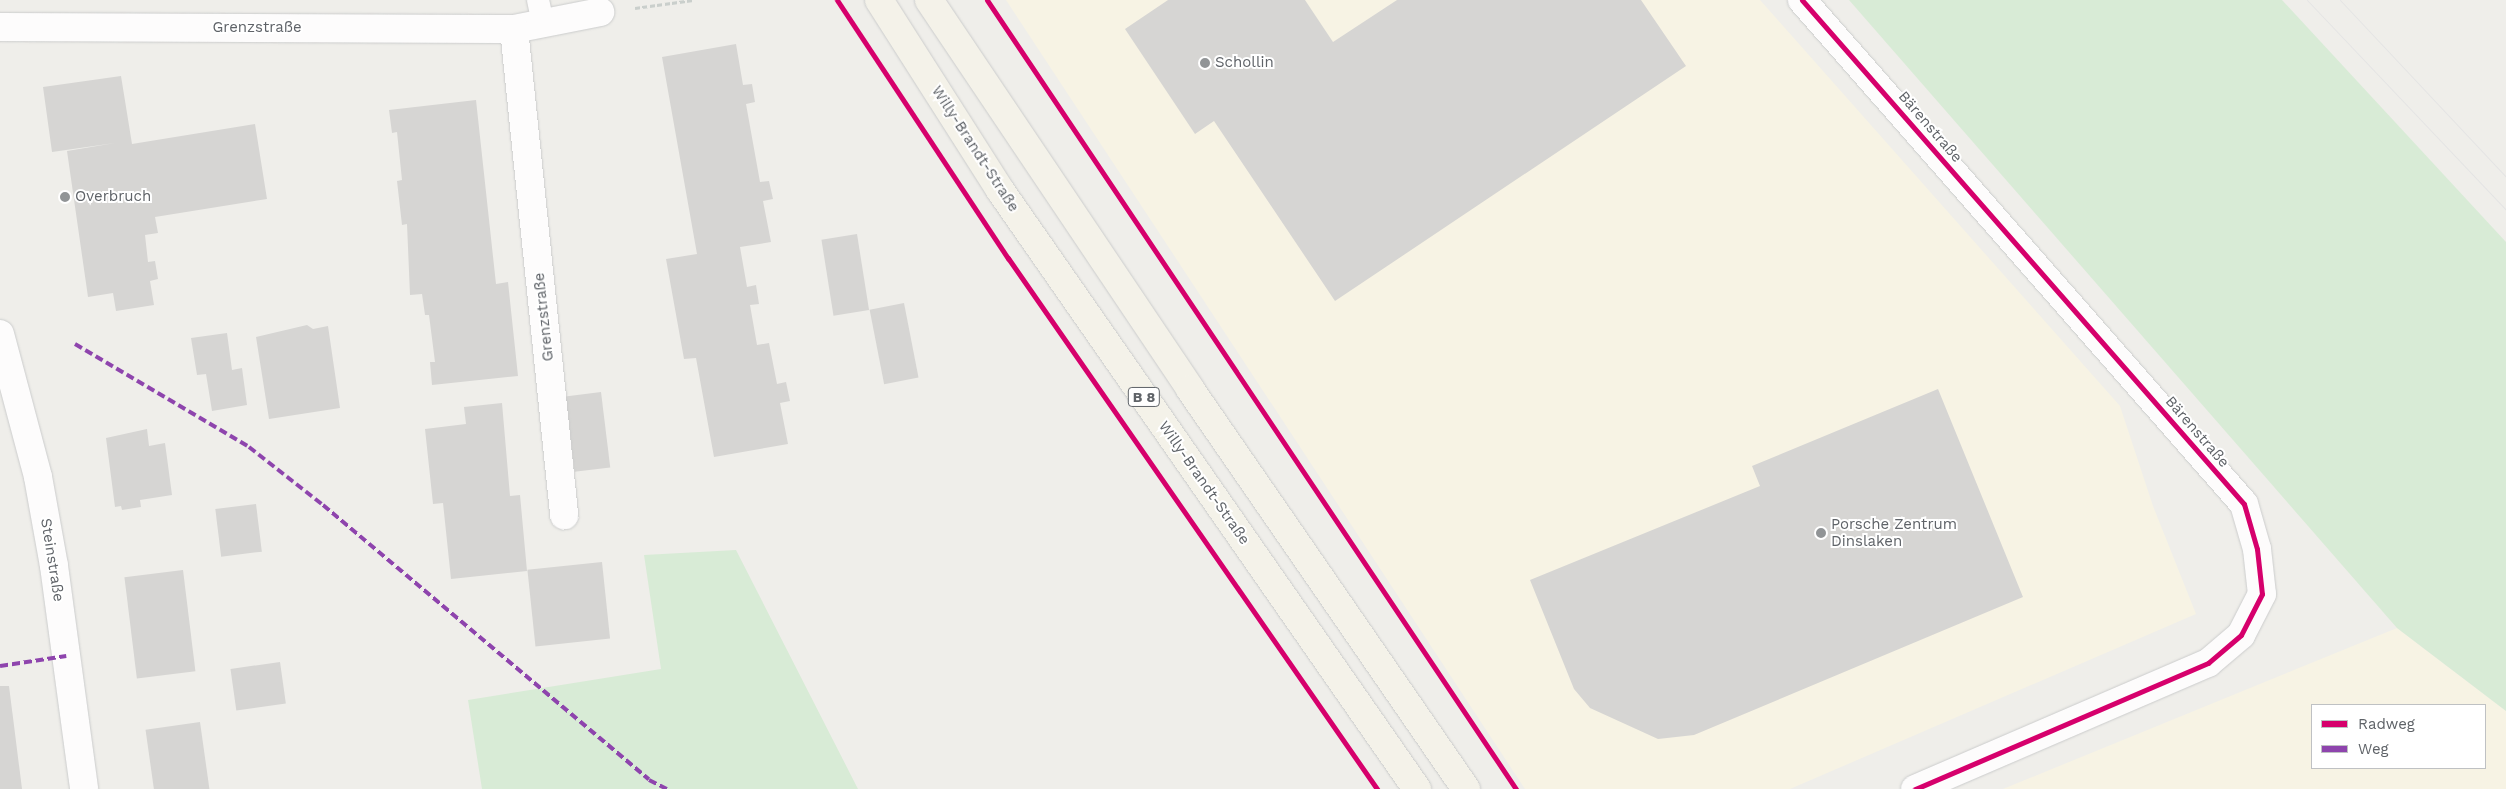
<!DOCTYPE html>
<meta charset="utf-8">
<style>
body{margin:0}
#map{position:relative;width:2506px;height:789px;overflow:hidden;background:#efeeea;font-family:"Work Sans",sans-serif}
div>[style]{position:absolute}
.commercial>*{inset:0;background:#f7f3e4}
.green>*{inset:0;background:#d8ebd6}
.building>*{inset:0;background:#d6d5d3;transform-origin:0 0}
.path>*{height:3px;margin-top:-1.5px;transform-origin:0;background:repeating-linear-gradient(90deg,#cacfcc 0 5px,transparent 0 7.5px)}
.roads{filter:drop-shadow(0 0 1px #cbcccc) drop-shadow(0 0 1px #cbcccc)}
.service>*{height:22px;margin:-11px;padding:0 11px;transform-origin:11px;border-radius:11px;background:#fdfcfc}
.minor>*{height:28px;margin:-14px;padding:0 14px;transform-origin:14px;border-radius:14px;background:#fdfcfc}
.primary>*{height:28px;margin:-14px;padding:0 14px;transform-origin:14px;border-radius:14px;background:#f4f2e9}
.tram>*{height:1px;margin:-0.5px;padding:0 0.5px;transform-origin:0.5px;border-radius:0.5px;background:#e4e4e4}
.quiet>*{height:4px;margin-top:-2px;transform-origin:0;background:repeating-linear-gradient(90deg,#8e44ad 0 8px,transparent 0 12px)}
.cycleway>*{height:5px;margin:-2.5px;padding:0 2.5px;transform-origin:2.5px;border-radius:2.5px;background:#d6006c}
.dots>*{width:14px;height:14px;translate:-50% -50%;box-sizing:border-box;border:2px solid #fff;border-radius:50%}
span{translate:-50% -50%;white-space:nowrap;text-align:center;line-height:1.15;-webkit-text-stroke:4px #fff;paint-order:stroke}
.shield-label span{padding:1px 4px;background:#fff;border:1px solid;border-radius:4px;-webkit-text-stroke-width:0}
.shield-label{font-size:14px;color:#5f6368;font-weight:700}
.street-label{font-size:15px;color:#5f6368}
.poi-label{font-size:15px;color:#5f6368}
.left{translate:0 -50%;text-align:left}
.legend{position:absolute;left:2311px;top:704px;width:175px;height:65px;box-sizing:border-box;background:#fff;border:1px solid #bfc1c3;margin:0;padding:6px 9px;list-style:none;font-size:15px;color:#5f6368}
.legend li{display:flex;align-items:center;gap:10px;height:25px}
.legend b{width:25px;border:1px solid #bfc1c3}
</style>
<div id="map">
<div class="commercial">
<i style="clip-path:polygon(1006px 0,1760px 0,2120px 406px,2153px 506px,2196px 614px,1790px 789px,1525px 789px)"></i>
<i style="clip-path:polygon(evenodd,2397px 628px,2506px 711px,2506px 789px,2003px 789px,2397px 628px,2312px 705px,2485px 705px,2485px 768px,2312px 768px,2312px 705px)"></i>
</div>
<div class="green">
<i style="clip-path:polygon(1849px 0,2282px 0,2506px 242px,2506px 711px,2397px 628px)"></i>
<i style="clip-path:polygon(736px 550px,858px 789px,482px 789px,468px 700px,661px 669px,644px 555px)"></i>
</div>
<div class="building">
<i style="clip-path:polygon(1168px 0,1305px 0,1333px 42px,1397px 0,1641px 0,1686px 66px,1335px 301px,1214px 121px,1195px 134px,1125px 29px)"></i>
<i style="clip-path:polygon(736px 44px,743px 85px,752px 84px,755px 102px,746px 104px,760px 182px,769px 181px,773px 199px,763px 201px,771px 242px,740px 247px,747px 287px,756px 285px,759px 304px,750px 305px,757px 345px,769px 343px,777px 384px,786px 382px,790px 401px,780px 403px,788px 444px,714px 457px,696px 358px,684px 359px,666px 259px,697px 254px,662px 57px)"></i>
<i style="clip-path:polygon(121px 76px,132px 144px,255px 124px,267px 199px,155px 217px,158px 233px,145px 235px,148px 262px,155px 261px,158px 279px,150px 281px,154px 305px,116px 311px,113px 293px,88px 297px,67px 151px,115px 143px,52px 152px,43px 87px)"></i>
<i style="clip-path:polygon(476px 100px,496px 284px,508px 282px,518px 376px,432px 385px,430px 362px,435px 362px,429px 315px,425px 315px,422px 294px,410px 295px,407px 224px,402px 225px,397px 181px,402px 180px,397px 132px,392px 133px,389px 110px)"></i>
<i style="left:857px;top:234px;width:77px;height:36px;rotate:81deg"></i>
<i style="left:904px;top:303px;width:76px;height:35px;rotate:79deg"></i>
<i style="clip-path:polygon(307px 325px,313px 329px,328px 326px,340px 408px,269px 419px,256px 337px)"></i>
<i style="clip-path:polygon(227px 333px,232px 370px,242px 368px,247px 405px,212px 411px,206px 374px,197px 375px,191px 338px)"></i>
<i style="clip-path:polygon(1938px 389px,2023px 597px,1694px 735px,1658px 739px,1590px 708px,1574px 689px,1530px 580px,1760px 486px,1752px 466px)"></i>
<i style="left:601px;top:392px;width:76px;height:36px;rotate:83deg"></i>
<i style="clip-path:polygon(502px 403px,510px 496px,520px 495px,527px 571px,451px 579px,443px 503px,433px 504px,425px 429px,466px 424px,464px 407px)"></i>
<i style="clip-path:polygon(147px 429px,149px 446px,165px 443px,172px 495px,140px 500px,141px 507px,122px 510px,121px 506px,115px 507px,106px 438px)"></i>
<i style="left:256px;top:504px;width:48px;height:41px;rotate:83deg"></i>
<i style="left:602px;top:562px;width:77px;height:75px;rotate:84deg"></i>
<i style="left:183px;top:570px;width:102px;height:59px;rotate:83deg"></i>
<i style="left:280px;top:662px;width:42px;height:50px;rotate:82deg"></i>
<i style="clip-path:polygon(0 686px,9px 686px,22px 789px,0 789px)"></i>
<i style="left:200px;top:722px;width:68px;height:55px;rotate:82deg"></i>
</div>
<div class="path">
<i style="left:635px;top:8px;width:59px;rotate:-7.9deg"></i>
</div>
<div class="roads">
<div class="service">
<i style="left:538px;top:0;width:24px;rotate:78deg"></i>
</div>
<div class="minor">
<i style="left:1802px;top:0;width:670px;rotate:48.75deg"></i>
<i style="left:2244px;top:504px;width:47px;rotate:73.9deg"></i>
<i style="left:2257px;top:549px;width:45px;rotate:83.7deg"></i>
<i style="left:2262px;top:594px;width:46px;rotate:117.1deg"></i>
<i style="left:2241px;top:635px;width:43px;rotate:139.7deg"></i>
<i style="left:2208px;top:663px;width:319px;rotate:156.7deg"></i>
<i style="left:0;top:27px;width:514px;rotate:0.22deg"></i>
<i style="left:514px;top:29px;width:88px;rotate:-11.2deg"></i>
<i style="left:514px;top:29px;width:489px;rotate:84.1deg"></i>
<i style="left:0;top:334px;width:148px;rotate:75.1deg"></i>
<i style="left:38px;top:477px;width:90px;rotate:79.8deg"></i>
<i style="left:54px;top:566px;width:225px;rotate:82.3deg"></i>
</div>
<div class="primary">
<i style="left:879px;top:0;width:225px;rotate:57.5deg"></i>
<i style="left:1000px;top:190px;width:730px;rotate:55.16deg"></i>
<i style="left:929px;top:0;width:468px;rotate:56.1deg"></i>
<i style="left:1190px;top:389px;width:486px;rotate:55.4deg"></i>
</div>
</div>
<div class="tram">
<i style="left:2307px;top:0;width:289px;rotate:46.5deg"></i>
<i style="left:2340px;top:0;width:243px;rotate:46.8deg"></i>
</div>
<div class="quiet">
<i style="left:75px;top:344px;width:202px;rotate:30.6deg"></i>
<i style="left:249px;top:447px;width:94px;rotate:38.1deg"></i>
<i style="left:323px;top:505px;width:426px;rotate:40.1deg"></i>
<i style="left:649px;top:780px;width:20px;rotate:27deg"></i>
<i style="left:0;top:666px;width:67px;rotate:-8.6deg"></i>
</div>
<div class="cycleway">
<i style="left:837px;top:0;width:310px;rotate:56.5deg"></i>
<i style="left:1008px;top:258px;width:647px;rotate:55.2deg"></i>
<i style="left:987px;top:0;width:950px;rotate:56.16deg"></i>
<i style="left:1802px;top:0;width:670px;rotate:48.75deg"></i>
<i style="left:2244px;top:504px;width:47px;rotate:73.9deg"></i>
<i style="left:2257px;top:549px;width:45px;rotate:83.7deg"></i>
<i style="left:2262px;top:594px;width:46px;rotate:117.1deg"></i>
<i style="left:2241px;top:635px;width:43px;rotate:139.7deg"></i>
<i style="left:2208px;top:663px;width:319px;rotate:156.7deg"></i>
</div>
<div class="dots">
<i style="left:1205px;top:63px;background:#919496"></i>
<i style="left:65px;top:197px;background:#919496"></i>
<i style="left:1821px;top:533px;background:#919496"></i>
</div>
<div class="shield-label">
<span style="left:1144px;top:397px">B 8</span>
</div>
<div class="street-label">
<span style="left:257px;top:28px">Grenzstraße</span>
<span style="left:1930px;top:127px;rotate:49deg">Bärenstraße</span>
<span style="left:975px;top:149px;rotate:57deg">Willy-Brandt-Straße</span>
<span style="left:544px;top:317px;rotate:-96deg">Grenzstraße</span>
<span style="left:2197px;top:432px;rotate:49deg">Bärenstraße</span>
<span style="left:1204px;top:483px;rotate:55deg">Willy-Brandt-Straße</span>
<span style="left:52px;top:560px;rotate:81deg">Steinstraße</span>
</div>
<div class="poi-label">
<span class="left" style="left:1215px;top:63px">Schollin</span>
<span class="left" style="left:75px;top:197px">Overbruch</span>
<span class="left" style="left:1831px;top:533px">Porsche Zentrum<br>Dinslaken</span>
</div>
<ul class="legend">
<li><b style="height:6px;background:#d6006c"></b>Radweg</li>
<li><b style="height:6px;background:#8e44ad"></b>Weg</li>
</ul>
</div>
